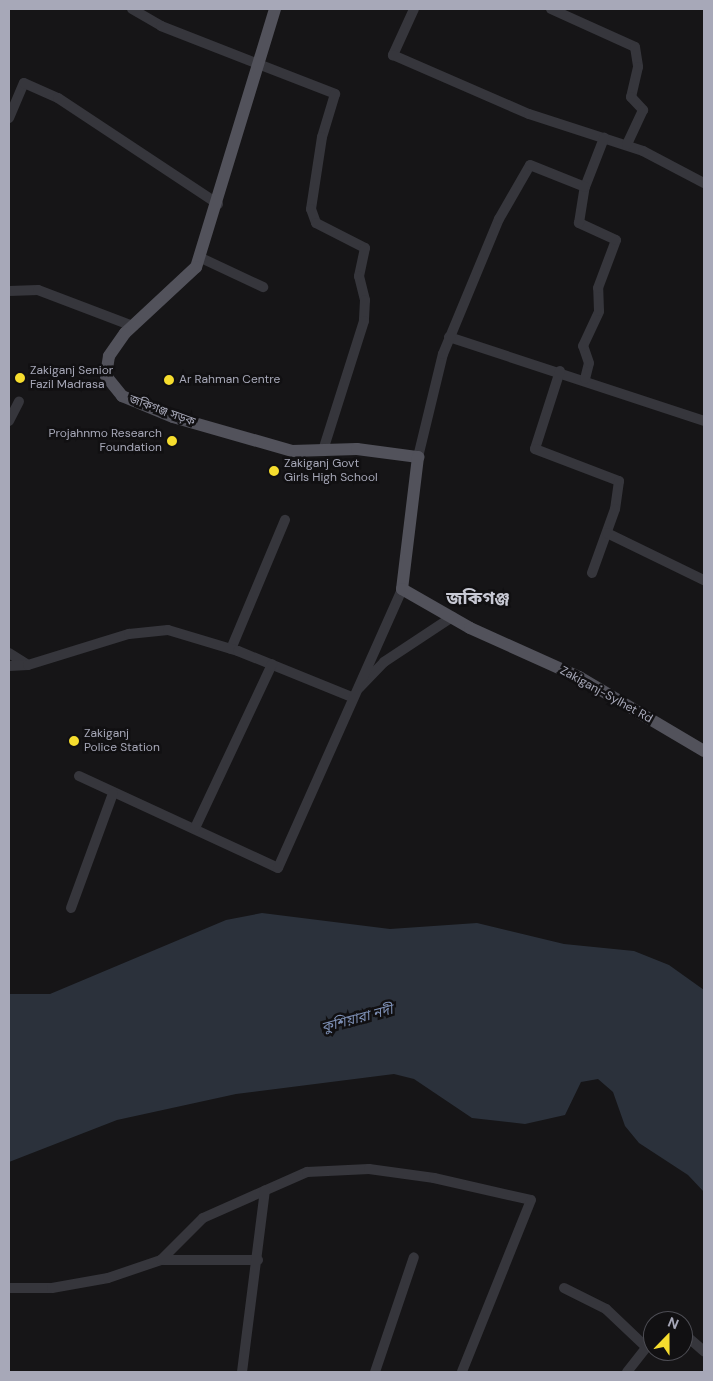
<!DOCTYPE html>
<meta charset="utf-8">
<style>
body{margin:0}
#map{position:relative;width:713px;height:1381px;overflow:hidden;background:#161517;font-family:"DM Sans","Noto Sans Bengali",sans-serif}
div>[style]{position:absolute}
.water>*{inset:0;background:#2b313b}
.minor>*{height:10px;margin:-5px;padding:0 5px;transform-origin:5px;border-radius:5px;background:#36363c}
.major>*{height:12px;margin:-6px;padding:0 6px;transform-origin:6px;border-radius:6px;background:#52525b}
.dots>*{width:14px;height:14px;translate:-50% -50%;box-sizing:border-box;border:2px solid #111012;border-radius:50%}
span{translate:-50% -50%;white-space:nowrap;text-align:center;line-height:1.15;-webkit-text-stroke:5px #111012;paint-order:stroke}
.poi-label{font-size:12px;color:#a7a8b8}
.left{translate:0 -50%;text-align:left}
.right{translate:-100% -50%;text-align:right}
.street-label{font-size:12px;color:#a7a8b8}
.water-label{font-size:14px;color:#7d8fb4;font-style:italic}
.district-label{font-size:18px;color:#c8c9d4;font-weight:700}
.frame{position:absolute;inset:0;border:10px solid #a7a8b8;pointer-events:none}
.north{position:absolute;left:643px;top:1311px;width:50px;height:50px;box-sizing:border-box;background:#111012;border:1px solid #4d4d54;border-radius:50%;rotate:22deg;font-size:14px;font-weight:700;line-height:20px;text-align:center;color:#a7a8b8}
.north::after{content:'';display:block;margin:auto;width:18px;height:22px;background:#f6dd2e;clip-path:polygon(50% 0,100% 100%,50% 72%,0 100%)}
</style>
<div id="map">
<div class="water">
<i style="clip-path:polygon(262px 913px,390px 929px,477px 923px,564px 944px,634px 951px,669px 965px,704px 990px,704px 1192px,688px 1175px,639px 1143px,625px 1126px,613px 1092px,598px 1079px,581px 1082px,565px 1115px,525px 1124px,472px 1118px,414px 1079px,394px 1074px,236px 1094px,117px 1120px,9px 1162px,9px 994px,50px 994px,226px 920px)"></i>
</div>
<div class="minor">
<i style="left:132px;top:9px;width:34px;rotate:30deg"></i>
<i style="left:161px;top:26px;width:187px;rotate:21.3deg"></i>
<i style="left:335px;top:94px;width:45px;rotate:106.8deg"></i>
<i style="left:322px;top:137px;width:73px;rotate:98.7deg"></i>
<i style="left:311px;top:209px;width:15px;rotate:70deg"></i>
<i style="left:316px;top:223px;width:55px;rotate:27deg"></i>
<i style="left:365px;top:248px;width:29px;rotate:102deg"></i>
<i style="left:359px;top:276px;width:25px;rotate:76deg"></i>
<i style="left:365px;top:300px;width:21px;rotate:93deg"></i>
<i style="left:364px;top:321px;width:135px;rotate:107.6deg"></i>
<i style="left:414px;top:9px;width:51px;rotate:114.5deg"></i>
<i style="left:393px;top:55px;width:148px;rotate:23.5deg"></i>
<i style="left:529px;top:114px;width:120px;rotate:18deg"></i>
<i style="left:643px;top:151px;width:69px;rotate:27.7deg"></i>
<i style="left:551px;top:9px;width:92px;rotate:24.3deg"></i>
<i style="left:635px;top:47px;width:20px;rotate:81deg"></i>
<i style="left:638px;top:67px;width:31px;rotate:103deg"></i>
<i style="left:631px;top:97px;width:18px;rotate:47deg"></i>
<i style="left:643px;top:110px;width:38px;rotate:115deg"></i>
<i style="left:9px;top:118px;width:38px;rotate:-67deg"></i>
<i style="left:24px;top:83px;width:37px;rotate:24deg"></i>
<i style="left:58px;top:98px;width:192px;rotate:33.5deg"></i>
<i style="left:199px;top:257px;width:71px;rotate:25.1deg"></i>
<i style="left:9px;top:291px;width:29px;rotate:-2deg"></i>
<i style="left:38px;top:290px;width:102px;rotate:20.8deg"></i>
<i style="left:449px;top:337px;width:268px;rotate:18.2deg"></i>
<i style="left:560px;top:371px;width:82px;rotate:107.8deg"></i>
<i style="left:535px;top:449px;width:90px;rotate:20.9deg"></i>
<i style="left:619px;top:481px;width:28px;rotate:98deg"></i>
<i style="left:615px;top:509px;width:68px;rotate:109.8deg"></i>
<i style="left:585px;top:379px;width:16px;rotate:-76deg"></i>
<i style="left:589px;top:363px;width:18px;rotate:-109deg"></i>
<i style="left:583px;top:346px;width:38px;rotate:-65deg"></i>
<i style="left:599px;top:311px;width:23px;rotate:-92deg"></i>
<i style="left:598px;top:288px;width:51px;rotate:-69.4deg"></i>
<i style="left:616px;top:240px;width:41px;rotate:-155.3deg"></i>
<i style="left:579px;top:223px;width:36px;rotate:-81deg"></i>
<i style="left:585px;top:187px;width:53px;rotate:-68.8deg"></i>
<i style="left:9px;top:421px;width:22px;rotate:-63deg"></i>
<i style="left:418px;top:457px;width:106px;rotate:-76.4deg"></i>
<i style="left:443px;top:354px;width:146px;rotate:-67.5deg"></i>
<i style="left:499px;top:219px;width:62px;rotate:-60.1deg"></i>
<i style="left:530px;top:165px;width:59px;rotate:21.8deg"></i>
<i style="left:607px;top:533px;width:108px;rotate:25.9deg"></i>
<i style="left:231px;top:649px;width:140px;rotate:-67.3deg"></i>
<i style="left:9px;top:653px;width:22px;rotate:32deg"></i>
<i style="left:9px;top:666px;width:19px;rotate:-3deg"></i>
<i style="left:28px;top:665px;width:106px;rotate:-17.1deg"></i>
<i style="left:129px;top:634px;width:39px;rotate:-6deg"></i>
<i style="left:168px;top:630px;width:73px;rotate:16.7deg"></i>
<i style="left:238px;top:651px;width:123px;rotate:22deg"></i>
<i style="left:359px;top:688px;width:36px;rotate:-46deg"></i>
<i style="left:384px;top:662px;width:82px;rotate:-33.5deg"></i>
<i style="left:79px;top:776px;width:219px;rotate:24.8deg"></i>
<i style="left:278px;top:868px;width:305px;rotate:-66deg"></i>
<i style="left:195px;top:828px;width:181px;rotate:-64.8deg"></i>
<i style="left:71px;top:908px;width:122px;rotate:-69.9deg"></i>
<i style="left:161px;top:1260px;width:97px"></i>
<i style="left:9px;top:1288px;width:43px"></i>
<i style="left:52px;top:1288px;width:57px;rotate:-10.1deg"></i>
<i style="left:108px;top:1278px;width:56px;rotate:-18.8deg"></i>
<i style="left:161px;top:1260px;width:59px;rotate:-45deg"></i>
<i style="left:203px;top:1218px;width:114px;rotate:-23.9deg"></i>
<i style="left:307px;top:1172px;width:62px;rotate:-2.8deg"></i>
<i style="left:369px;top:1169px;width:66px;rotate:7.9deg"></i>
<i style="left:434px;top:1178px;width:99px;rotate:12.8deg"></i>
<i style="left:531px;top:1200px;width:185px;rotate:111.9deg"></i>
<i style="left:564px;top:1288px;width:47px;rotate:26.6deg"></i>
<i style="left:606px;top:1309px;width:55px;rotate:43.5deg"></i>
<i style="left:683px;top:1333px;width:28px;rotate:41deg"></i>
<i style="left:242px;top:1372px;width:183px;rotate:-82.8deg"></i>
<i style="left:375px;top:1372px;width:121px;rotate:-71.3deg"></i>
<i style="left:627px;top:1372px;width:42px;rotate:-51.8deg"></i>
</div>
<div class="major">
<i style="left:275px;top:9px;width:270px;rotate:107deg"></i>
<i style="left:196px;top:267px;width:97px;rotate:137.1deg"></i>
<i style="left:125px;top:333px;width:28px;rotate:125deg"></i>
<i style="left:109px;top:356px;width:20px;rotate:99deg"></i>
<i style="left:106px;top:376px;width:26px;rotate:51deg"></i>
<i style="left:122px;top:396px;width:55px;rotate:22.4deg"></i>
<i style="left:173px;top:417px;width:124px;rotate:15.9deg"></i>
<i style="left:292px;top:451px;width:65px;rotate:-1.8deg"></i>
<i style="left:357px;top:449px;width:62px;rotate:7.5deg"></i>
<i style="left:418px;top:457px;width:133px;rotate:96.9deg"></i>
<i style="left:402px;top:589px;width:78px;rotate:29.8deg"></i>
<i style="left:470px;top:628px;width:120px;rotate:24.2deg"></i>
<i style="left:579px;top:677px;width:145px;rotate:30.6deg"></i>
</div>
<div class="dots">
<i style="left:20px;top:378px;background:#f6dd2e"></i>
<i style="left:169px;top:380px;background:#f6dd2e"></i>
<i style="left:172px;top:441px;background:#f6dd2e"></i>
<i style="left:274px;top:471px;background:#f6dd2e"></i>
<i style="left:74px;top:741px;background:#f6dd2e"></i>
</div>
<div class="poi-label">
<span class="left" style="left:30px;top:378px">Zakiganj Senior<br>Fazil Madrasa</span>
<span class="left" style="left:179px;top:380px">Ar Rahman Centre</span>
<span class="right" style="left:162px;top:441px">Projahnmo Research<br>Foundation</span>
<span class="left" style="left:284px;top:471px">Zakiganj Govt<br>Girls High School</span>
<span class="left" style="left:84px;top:741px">Zakiganj<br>Police Station</span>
</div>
<div class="street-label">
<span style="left:162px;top:411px;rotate:20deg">জকিগঞ্জ সড়ক</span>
<span style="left:606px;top:695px;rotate:29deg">Zakiganj-Sylhet Rd</span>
</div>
<div class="water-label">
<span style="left:357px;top:1018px;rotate:-15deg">কুশিয়ারা নদী</span>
</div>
<div class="district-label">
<span style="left:478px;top:598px">জকিগঞ্জ</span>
</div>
<div class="frame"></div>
<div class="north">N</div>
</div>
